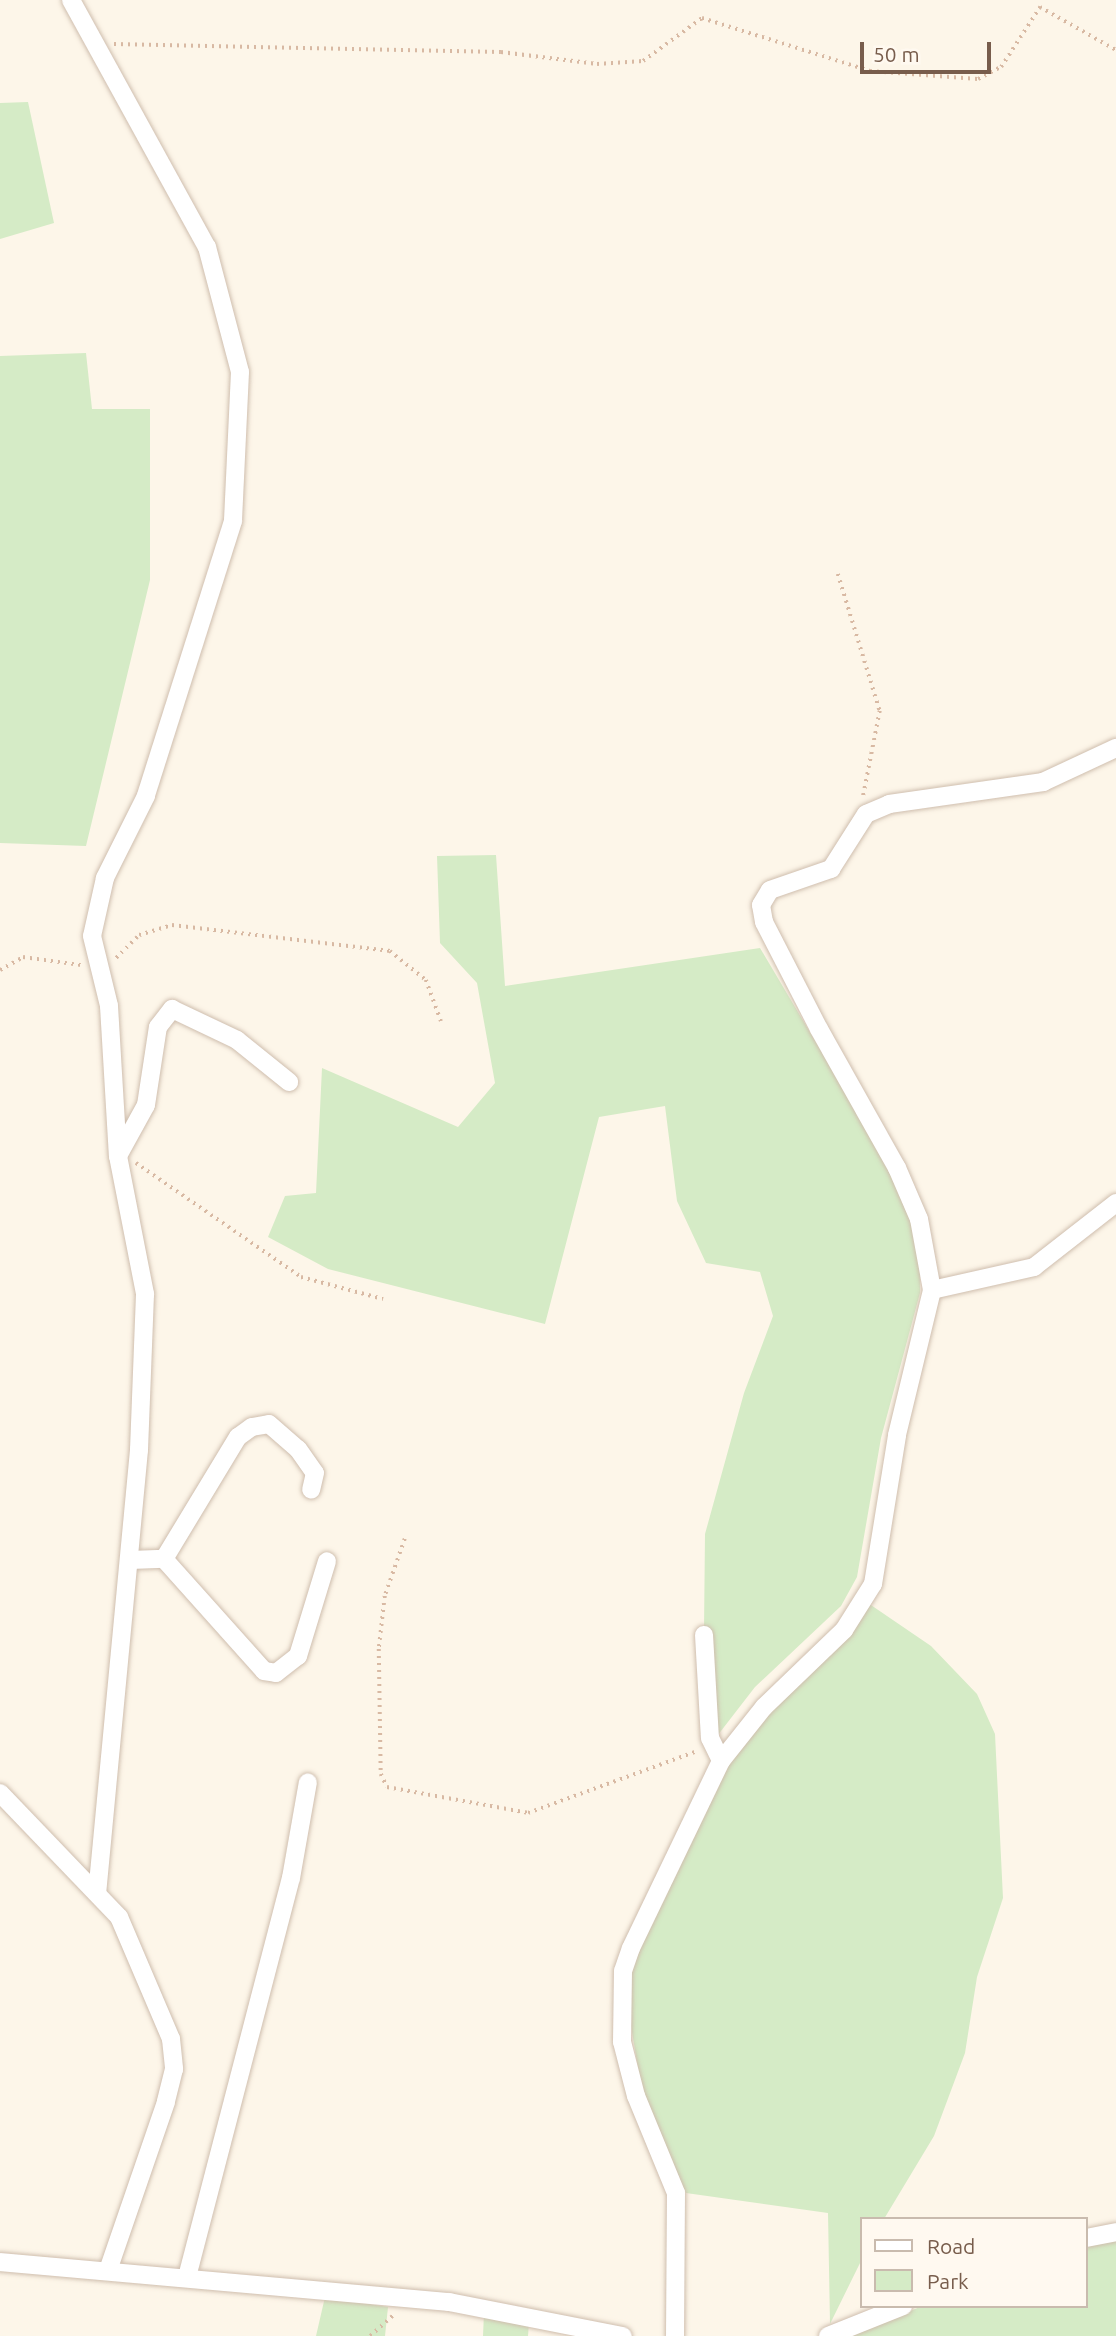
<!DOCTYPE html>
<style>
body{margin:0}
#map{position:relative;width:1116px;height:2336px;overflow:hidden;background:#fdf6e9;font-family:Ubuntu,sans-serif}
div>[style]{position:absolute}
.green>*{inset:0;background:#d5ebc6}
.path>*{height:3.5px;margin-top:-1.75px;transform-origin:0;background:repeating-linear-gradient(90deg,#d8b9a3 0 2px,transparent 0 7px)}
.roads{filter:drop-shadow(0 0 2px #cfbeae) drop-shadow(0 0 2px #cfbeae)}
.minor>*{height:18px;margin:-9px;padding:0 9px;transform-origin:9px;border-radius:9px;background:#fff}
span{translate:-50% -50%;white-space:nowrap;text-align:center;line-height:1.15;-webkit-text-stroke:5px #fff9f0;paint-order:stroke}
.legend{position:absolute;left:860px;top:2217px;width:228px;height:91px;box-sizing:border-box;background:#fff9f0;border:2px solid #c9bbae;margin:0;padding:9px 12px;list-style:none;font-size:21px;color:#785d4c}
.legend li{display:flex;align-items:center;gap:14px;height:35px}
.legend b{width:35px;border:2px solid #c9bbae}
.scale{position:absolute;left:860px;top:42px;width:131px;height:32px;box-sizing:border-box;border:4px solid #785d4c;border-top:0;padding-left:9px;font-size:21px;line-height:24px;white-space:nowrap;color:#785d4c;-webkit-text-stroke:5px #fff9f0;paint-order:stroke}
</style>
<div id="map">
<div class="green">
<i style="clip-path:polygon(28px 102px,54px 223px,0 239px,0 103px)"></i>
<i style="clip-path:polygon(86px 353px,92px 409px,150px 409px,150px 580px,86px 846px,0 843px,0 356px)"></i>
<i style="clip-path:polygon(496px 855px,505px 986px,760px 948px,875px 1142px,906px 1204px,920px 1254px,920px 1293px,881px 1438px,857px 1577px,841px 1606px,755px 1687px,714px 1740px,704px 1629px,705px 1534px,744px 1393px,773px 1316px,760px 1272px,706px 1263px,677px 1201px,665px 1106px,599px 1117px,545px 1324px,328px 1269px,268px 1237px,285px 1196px,316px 1193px,322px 1068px,458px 1127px,495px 1083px,477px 983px,440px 943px,437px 856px)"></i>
<i style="clip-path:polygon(865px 1601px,931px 1646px,977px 1694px,995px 1734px,1003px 1898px,977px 1977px,965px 2053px,934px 2136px,884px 2219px,862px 2219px,862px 2259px,830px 2324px,828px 2213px,686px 2193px,660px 2152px,644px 2104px,626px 1996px,637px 1936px,716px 1774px)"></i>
<i style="clip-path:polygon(1116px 2239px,1116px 2336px,852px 2336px,922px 2306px,1086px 2306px,1086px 2245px)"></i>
<i style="clip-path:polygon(325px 2297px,388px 2307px,385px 2336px,316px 2336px)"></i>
<i style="clip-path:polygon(484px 2313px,529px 2323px,528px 2336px,483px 2336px)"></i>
</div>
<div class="path">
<i style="left:114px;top:44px;width:387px;rotate:1.2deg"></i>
<i style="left:501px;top:52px;width:97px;rotate:7.1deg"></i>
<i style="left:597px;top:64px;width:46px;rotate:-3.7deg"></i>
<i style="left:643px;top:61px;width:73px;rotate:-36.1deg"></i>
<i style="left:702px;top:18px;width:176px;rotate:17.5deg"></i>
<i style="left:870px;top:71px;width:108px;rotate:4.2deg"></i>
<i style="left:978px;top:79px;width:26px;rotate:-28deg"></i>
<i style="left:1001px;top:67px;width:72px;rotate:-57deg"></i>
<i style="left:1040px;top:7px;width:87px;rotate:29.5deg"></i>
<i style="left:838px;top:574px;width:143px;rotate:73deg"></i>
<i style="left:880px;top:711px;width:89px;rotate:101.1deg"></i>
<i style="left:116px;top:958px;width:33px;rotate:-45deg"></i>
<i style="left:139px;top:935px;width:34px;rotate:-17deg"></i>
<i style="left:172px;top:925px;width:220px;rotate:6.8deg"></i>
<i style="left:390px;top:951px;width:46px;rotate:38.9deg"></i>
<i style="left:426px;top:980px;width:44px;rotate:69.9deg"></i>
<i style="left:0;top:970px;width:26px;rotate:-29deg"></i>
<i style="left:23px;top:957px;width:59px;rotate:7.9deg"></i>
<i style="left:136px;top:1163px;width:201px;rotate:34.6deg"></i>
<i style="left:301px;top:1277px;width:85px;rotate:15deg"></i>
<i style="left:405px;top:1539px;width:60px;rotate:109.3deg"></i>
<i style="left:385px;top:1596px;width:53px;rotate:96.5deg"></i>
<i style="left:379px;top:1649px;width:125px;rotate:89.1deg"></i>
<i style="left:381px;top:1774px;width:14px;rotate:65deg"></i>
<i style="left:387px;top:1787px;width:143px;rotate:10.4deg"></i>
<i style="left:528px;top:1813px;width:180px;rotate:-20.1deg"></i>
<i style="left:370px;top:2336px;width:31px;rotate:-42deg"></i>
</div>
<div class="roads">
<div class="minor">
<i style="left:71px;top:0;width:282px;rotate:61.2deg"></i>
<i style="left:207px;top:247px;width:129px;rotate:75.2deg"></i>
<i style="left:240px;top:372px;width:149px;rotate:92.7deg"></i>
<i style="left:233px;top:521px;width:288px;rotate:107.6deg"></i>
<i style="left:146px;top:796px;width:92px;rotate:116.6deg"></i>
<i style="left:105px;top:878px;width:59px;rotate:102.6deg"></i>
<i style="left:92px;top:936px;width:72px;rotate:76.3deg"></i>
<i style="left:109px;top:1006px;width:150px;rotate:86.6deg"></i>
<i style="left:118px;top:1156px;width:141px;rotate:78.9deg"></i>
<i style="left:145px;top:1294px;width:156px;rotate:92.2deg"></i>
<i style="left:139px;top:1450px;width:443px;rotate:95.4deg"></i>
<i style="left:118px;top:1156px;width:58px;rotate:-61.2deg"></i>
<i style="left:146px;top:1105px;width:79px;rotate:-81.3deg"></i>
<i style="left:158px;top:1027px;width:23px;rotate:-52deg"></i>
<i style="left:172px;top:1009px;width:72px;rotate:25.5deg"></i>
<i style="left:237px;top:1040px;width:67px;rotate:38.9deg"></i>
<i style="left:932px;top:1290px;width:72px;rotate:-100.4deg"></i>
<i style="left:919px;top:1219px;width:56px;rotate:-113.3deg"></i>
<i style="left:897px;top:1168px;width:159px;rotate:-119.3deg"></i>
<i style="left:819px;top:1029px;width:120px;rotate:-117.2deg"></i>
<i style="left:764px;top:922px;width:17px;rotate:-100deg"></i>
<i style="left:761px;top:905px;width:17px;rotate:-59deg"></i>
<i style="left:770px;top:890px;width:65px;rotate:-19deg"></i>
<i style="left:831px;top:869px;width:65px;rotate:-57.5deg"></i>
<i style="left:866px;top:814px;width:25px;rotate:-23deg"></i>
<i style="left:889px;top:804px;width:156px;rotate:-8.1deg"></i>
<i style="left:1043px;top:782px;width:81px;rotate:-25deg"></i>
<i style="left:164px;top:1559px;width:150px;rotate:48.2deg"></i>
<i style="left:264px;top:1671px;width:12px;rotate:9deg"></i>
<i style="left:276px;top:1673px;width:28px;rotate:-38deg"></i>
<i style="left:298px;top:1656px;width:99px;rotate:-73deg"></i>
<i style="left:130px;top:1560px;width:34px;rotate:-2deg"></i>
<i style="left:164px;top:1559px;width:143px;rotate:-58.8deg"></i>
<i style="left:238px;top:1437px;width:17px;rotate:-36deg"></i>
<i style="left:252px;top:1427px;width:17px;rotate:-10deg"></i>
<i style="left:269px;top:1424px;width:38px;rotate:41deg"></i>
<i style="left:298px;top:1449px;width:29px;rotate:55deg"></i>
<i style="left:315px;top:1473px;width:17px;rotate:103deg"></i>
<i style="left:704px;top:1635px;width:103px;rotate:86.7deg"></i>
<i style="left:710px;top:1738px;width:25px;rotate:64deg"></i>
<i style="left:0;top:1793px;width:172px;rotate:46.2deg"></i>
<i style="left:119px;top:1917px;width:133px;rotate:66.9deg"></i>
<i style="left:171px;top:2039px;width:30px;rotate:84deg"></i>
<i style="left:174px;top:2069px;width:34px;rotate:104deg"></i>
<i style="left:166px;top:2102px;width:178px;rotate:109deg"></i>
<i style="left:1086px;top:2238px;width:31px;rotate:-11deg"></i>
<i style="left:0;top:2262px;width:451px;rotate:5.1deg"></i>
<i style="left:449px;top:2302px;width:177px;rotate:11.1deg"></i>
<i style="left:187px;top:2277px;width:412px;rotate:-75.4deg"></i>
<i style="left:291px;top:1878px;width:97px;rotate:-80deg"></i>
<i style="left:675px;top:2336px;width:143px;rotate:-89.6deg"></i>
<i style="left:676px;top:2193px;width:105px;rotate:-112.4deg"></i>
<i style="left:636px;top:2096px;width:56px;rotate:-104.5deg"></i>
<i style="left:622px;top:2042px;width:71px;rotate:-89.2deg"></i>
<i style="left:623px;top:1971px;width:24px;rotate:-71deg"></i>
<i style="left:631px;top:1948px;width:208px;rotate:-64.3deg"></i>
<i style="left:721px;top:1761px;width:69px;rotate:-51.5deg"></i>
<i style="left:764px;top:1707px;width:111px;rotate:-43.9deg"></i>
<i style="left:844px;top:1630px;width:54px;rotate:-57.8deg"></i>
<i style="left:873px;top:1584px;width:151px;rotate:-80.8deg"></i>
<i style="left:897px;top:1435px;width:149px;rotate:-76.4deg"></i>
<i style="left:932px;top:1290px;width:105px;rotate:-12.7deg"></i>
<i style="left:1034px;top:1267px;width:104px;rotate:-38deg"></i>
<i style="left:828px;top:2336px;width:81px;rotate:-21.8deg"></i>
</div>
</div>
<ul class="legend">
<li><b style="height:9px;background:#fff"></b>Road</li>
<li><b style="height:19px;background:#d5ebc6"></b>Park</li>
</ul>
<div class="scale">50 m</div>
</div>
